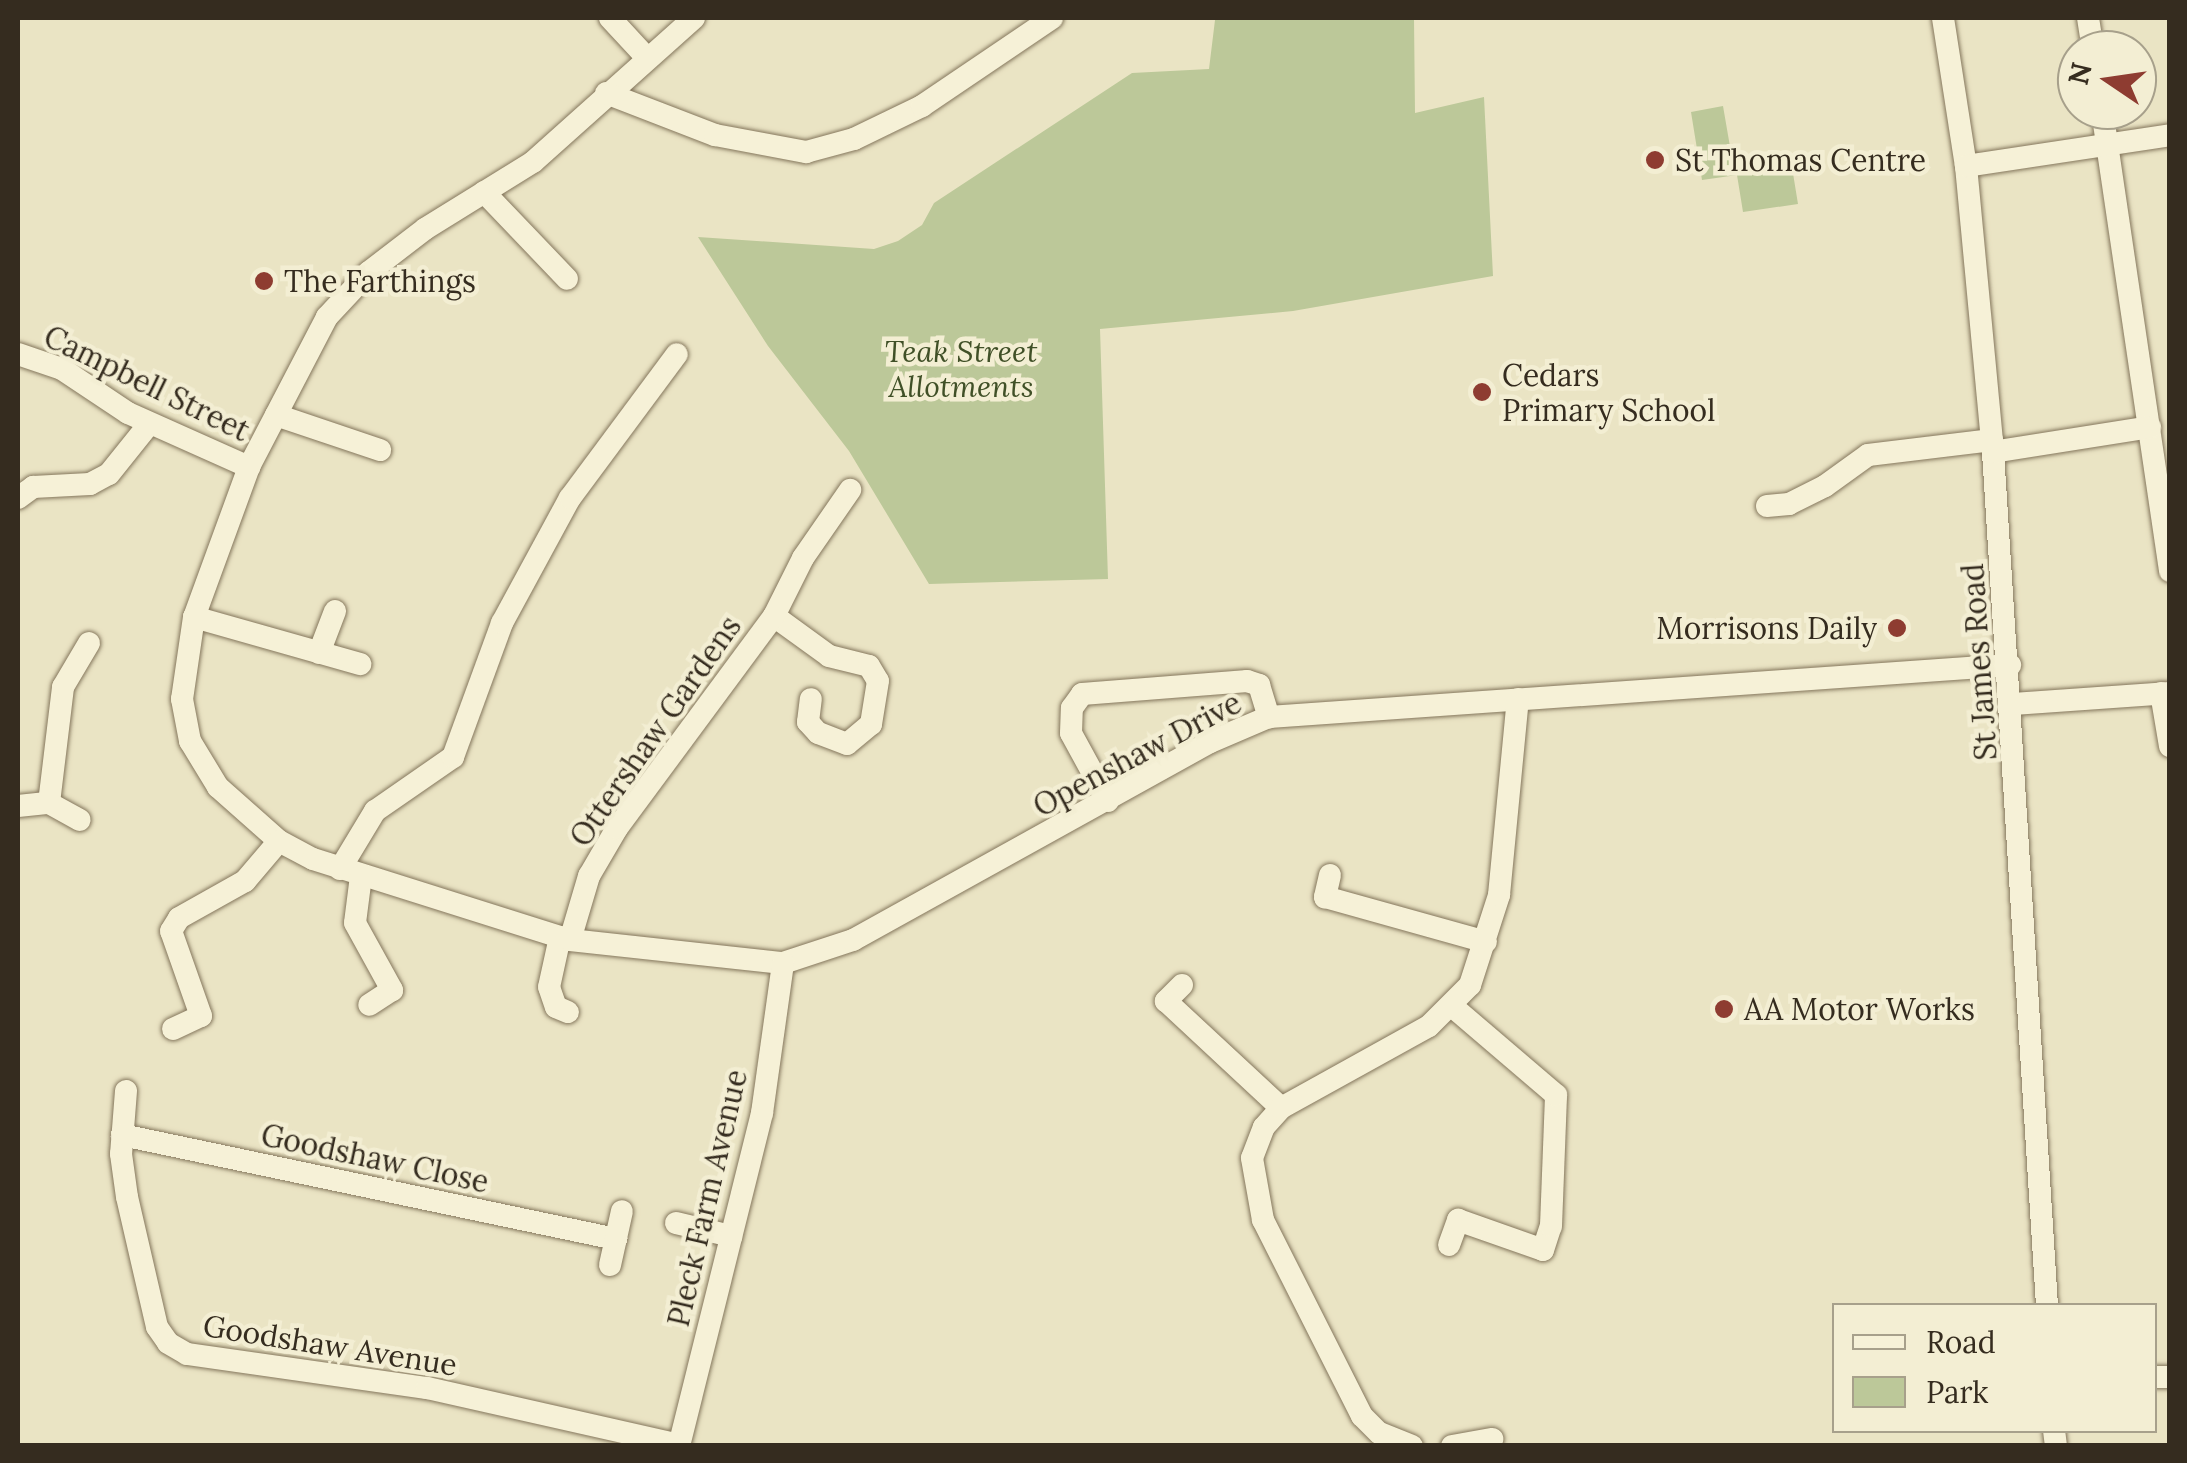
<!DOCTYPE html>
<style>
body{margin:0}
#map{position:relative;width:2187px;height:1463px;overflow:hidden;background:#eae4c4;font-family:Lora,serif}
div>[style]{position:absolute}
.green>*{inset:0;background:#bcc899}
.roads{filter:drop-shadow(0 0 2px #84765c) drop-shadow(0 0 2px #84765c)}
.street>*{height:22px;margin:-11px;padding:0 11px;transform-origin:11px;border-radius:11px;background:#f6f1d7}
.dots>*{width:28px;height:28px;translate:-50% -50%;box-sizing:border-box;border:5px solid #f3eed3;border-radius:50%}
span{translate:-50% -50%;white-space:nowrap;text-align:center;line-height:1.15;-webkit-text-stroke:9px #f3eed3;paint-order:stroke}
.poi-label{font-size:30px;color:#352c1f}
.left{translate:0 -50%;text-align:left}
.right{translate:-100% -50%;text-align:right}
.park-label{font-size:30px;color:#405027;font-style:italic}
.street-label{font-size:30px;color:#352c1f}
.frame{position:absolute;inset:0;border:20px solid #352c1f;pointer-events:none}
.legend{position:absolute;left:1832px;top:1303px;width:325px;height:130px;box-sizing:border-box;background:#f3eed3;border:2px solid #a7a08b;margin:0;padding:12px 18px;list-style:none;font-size:30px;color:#352c1f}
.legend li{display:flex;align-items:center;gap:20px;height:50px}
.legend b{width:50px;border:2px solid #a7a08b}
.north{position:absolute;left:2057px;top:30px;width:100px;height:100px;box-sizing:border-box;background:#f3eed3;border:2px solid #a7a08b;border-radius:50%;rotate:283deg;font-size:28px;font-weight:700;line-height:40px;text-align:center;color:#352c1f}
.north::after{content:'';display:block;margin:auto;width:35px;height:45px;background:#8e3c31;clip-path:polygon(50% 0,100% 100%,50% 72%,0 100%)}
</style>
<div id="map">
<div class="green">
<i style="clip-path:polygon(1221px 18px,1414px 18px,1415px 113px,1484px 97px,1493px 276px,1293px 311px,1100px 329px,1108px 579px,929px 584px,849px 451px,768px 346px,698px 237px,874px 249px,898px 241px,922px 225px,934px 203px,1132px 73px,1209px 69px,1215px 20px)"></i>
<i style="clip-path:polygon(1723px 106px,1733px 164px,1790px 155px,1798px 204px,1743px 212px,1737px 175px,1702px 180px,1691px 112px)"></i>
</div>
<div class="roads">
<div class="street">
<i style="left:610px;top:18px;width:54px;rotate:47.2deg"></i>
<i style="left:694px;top:18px;width:216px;rotate:138.2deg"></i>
<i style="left:533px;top:162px;width:127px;rotate:148.2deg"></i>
<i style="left:425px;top:229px;width:71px;rotate:142.5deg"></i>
<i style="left:369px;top:272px;width:62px;rotate:133deg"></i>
<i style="left:327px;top:317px;width:169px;rotate:117.5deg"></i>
<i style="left:249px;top:467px;width:160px;rotate:110.1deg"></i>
<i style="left:194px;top:617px;width:83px;rotate:98.3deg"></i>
<i style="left:182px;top:699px;width:43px;rotate:79.2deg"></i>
<i style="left:190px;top:741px;width:54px;rotate:58.7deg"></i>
<i style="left:218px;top:787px;width:81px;rotate:41.5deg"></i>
<i style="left:279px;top:841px;width:38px;rotate:28deg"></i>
<i style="left:313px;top:859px;width:269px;rotate:17.5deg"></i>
<i style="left:570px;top:940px;width:214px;rotate:6.2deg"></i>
<i style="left:783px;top:963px;width:74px;rotate:-18.2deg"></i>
<i style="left:853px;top:940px;width:408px;rotate:-29deg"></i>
<i style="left:1210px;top:742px;width:64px;rotate:-23deg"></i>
<i style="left:1269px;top:717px;width:743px;rotate:-4.01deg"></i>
<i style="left:1943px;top:18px;width:150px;rotate:81.2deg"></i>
<i style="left:1966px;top:166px;width:287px;rotate:84.6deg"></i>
<i style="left:1993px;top:452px;width:856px;rotate:86.38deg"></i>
<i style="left:2088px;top:18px;width:32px;rotate:81deg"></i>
<i style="left:606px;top:93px;width:117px;rotate:21.1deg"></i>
<i style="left:715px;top:135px;width:93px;rotate:10.6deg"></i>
<i style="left:806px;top:152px;width:50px;rotate:-15.2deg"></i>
<i style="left:854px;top:139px;width:76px;rotate:-25.9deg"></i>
<i style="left:922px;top:106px;width:157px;rotate:-34.1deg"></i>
<i style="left:2102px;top:110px;width:466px;rotate:81.6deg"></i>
<i style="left:1966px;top:166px;width:206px;rotate:-8.6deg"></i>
<i style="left:484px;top:192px;width:120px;rotate:46.3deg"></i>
<i style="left:18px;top:354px;width:46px;rotate:18.8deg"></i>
<i style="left:62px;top:369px;width:79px;rotate:33.7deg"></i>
<i style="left:128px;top:413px;width:133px;rotate:24.1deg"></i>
<i style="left:276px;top:415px;width:110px;rotate:18.6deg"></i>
<i style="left:1993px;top:452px;width:159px;rotate:-9deg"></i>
<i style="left:18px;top:498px;width:19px;rotate:-36deg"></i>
<i style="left:33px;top:487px;width:57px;rotate:-3deg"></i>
<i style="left:90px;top:484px;width:21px;rotate:-28deg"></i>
<i style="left:109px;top:474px;width:64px;rotate:-51.3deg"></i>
<i style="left:1767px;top:506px;width:22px;rotate:-5deg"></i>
<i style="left:1789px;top:504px;width:40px;rotate:-26.6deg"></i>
<i style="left:1825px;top:486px;width:53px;rotate:-35.8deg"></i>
<i style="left:1868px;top:455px;width:125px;rotate:-6.9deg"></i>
<i style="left:774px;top:616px;width:68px;rotate:36deg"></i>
<i style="left:829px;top:656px;width:41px;rotate:14deg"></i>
<i style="left:869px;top:666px;width:17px;rotate:59deg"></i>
<i style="left:878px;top:681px;width:44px;rotate:99.2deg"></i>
<i style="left:871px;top:724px;width:31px;rotate:140deg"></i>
<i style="left:847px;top:744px;width:31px;rotate:-159deg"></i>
<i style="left:818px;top:733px;width:15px;rotate:-132deg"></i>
<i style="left:808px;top:722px;width:23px;rotate:-83deg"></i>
<i style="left:194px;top:617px;width:173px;rotate:15.8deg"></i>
<i style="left:319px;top:653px;width:45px;rotate:-69.1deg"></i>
<i style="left:2161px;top:693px;width:54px;rotate:80.4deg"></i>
<i style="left:2013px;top:704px;width:157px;rotate:-4deg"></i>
<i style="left:1108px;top:801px;width:77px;rotate:-118.6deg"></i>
<i style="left:1071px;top:733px;width:25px;rotate:-88deg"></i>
<i style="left:1072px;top:708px;width:17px;rotate:-54deg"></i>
<i style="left:1082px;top:694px;width:166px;rotate:-4.5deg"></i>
<i style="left:1247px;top:681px;width:13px;rotate:18deg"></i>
<i style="left:1259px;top:685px;width:34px;rotate:73deg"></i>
<i style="left:49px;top:803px;width:35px;rotate:29deg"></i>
<i style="left:18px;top:806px;width:31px;rotate:-6deg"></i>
<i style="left:49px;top:803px;width:117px;rotate:-83.1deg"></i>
<i style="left:63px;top:687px;width:51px;rotate:-59.4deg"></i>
<i style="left:340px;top:869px;width:68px;rotate:-58.9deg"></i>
<i style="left:375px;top:811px;width:95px;rotate:-34.7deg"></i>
<i style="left:453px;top:757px;width:143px;rotate:-69.9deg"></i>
<i style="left:502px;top:623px;width:142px;rotate:-61.5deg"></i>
<i style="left:570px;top:498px;width:179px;rotate:-53.4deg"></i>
<i style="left:1330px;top:875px;width:23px;rotate:103deg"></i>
<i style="left:1325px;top:897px;width:167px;rotate:15.6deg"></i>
<i style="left:361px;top:876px;width:47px;rotate:97.3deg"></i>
<i style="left:355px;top:923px;width:77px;rotate:61.1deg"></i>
<i style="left:392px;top:990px;width:27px;rotate:147deg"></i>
<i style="left:560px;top:937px;width:51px;rotate:102.4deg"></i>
<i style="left:549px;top:987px;width:21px;rotate:71deg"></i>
<i style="left:556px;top:1007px;width:13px;rotate:23deg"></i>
<i style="left:570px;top:940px;width:67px;rotate:-73.5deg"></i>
<i style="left:589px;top:876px;width:56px;rotate:-59.7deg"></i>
<i style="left:617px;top:828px;width:264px;rotate:-53.5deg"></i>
<i style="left:774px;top:616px;width:65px;rotate:-63.4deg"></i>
<i style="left:803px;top:558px;width:83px;rotate:-55.3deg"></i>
<i style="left:1182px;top:985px;width:23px;rotate:135deg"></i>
<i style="left:1166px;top:1001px;width:157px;rotate:42.9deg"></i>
<i style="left:173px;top:1029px;width:31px;rotate:-25deg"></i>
<i style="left:201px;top:1016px;width:90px;rotate:-109.4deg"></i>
<i style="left:171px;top:931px;width:15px;rotate:-58deg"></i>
<i style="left:179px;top:918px;width:76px;rotate:-29.3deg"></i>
<i style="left:245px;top:881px;width:52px;rotate:-49.6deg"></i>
<i style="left:126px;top:1091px;width:63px;rotate:94.5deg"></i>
<i style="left:121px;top:1154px;width:43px;rotate:82.1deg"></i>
<i style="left:127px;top:1197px;width:133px;rotate:77deg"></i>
<i style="left:157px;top:1327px;width:19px;rotate:55deg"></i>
<i style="left:168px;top:1343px;width:22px;rotate:30deg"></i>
<i style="left:187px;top:1354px;width:242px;rotate:8.1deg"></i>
<i style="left:427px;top:1388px;width:258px;rotate:12.7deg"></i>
<i style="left:122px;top:1135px;width:505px;rotate:11.89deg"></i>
<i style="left:676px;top:1223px;width:57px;rotate:13.3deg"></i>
<i style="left:1449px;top:1245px;width:27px;rotate:-70deg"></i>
<i style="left:1458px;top:1220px;width:90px;rotate:19.4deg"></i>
<i style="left:1543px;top:1250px;width:25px;rotate:-72deg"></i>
<i style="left:1551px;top:1226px;width:131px;rotate:-87.8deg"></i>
<i style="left:1556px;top:1095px;width:135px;rotate:-139.5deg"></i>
<i style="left:610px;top:1265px;width:55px;rotate:-77.5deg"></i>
<i style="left:2154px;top:1377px;width:16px"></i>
<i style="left:2054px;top:1430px;width:16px;rotate:83deg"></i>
<i style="left:679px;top:1446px;width:343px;rotate:-76deg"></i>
<i style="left:762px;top:1113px;width:151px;rotate:-82deg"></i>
<i style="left:1412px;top:1446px;width:35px;rotate:-158deg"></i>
<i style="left:1379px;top:1433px;width:24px;rotate:-135deg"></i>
<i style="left:1362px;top:1416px;width:220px;rotate:-116.8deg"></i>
<i style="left:1263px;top:1220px;width:63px;rotate:-100.1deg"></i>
<i style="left:1252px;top:1158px;width:33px;rotate:-69deg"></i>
<i style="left:1264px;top:1127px;width:25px;rotate:-48deg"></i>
<i style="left:1281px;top:1108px;width:169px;rotate:-29deg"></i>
<i style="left:1429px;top:1026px;width:58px;rotate:-45deg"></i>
<i style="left:1470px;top:985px;width:95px;rotate:-72.1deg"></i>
<i style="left:1499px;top:895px;width:197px;rotate:-84.5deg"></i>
<i style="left:1452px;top:1446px;width:41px;rotate:-9.9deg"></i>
</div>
</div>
<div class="dots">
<i style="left:1655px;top:160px;background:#8e3c31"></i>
<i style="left:264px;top:281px;background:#8e3c31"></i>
<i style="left:1482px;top:392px;background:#8e3c31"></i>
<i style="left:1897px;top:628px;background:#8e3c31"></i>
<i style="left:1724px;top:1009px;background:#8e3c31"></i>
</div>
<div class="poi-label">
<span class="left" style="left:1675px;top:160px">St Thomas Centre</span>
<span class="left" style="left:284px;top:281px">The Farthings</span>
<span class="left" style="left:1502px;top:392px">Cedars<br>Primary School</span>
<span class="right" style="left:1877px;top:628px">Morrisons Daily</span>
<span class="left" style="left:1744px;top:1009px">AA Motor Works</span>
</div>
<div class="park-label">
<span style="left:961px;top:368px">Teak Street<br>Allotments</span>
</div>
<div class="street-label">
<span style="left:147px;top:383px;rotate:26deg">Campbell Street</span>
<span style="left:1979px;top:662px;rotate:-94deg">St James Road</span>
<span style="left:655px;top:731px;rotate:-55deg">Ottershaw Gardens</span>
<span style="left:1137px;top:754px;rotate:-28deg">Openshaw Drive</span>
<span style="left:375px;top:1158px;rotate:12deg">Goodshaw Close</span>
<span style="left:707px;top:1198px;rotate:-77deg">Pleck Farm Avenue</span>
<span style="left:330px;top:1345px;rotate:9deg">Goodshaw Avenue</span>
</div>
<div class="frame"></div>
<ul class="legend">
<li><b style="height:12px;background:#f6f1d7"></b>Road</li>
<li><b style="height:28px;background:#bcc899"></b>Park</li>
</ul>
<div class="north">N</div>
</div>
